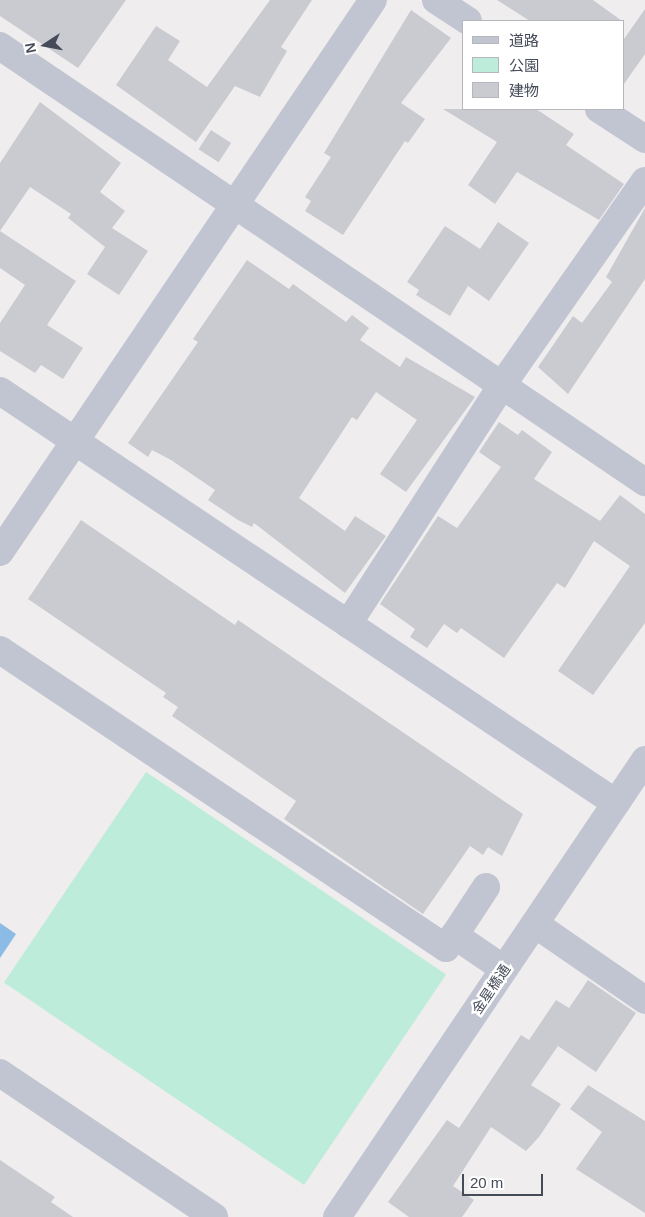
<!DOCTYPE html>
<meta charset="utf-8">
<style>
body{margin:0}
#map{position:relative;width:645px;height:1217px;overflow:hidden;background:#efeded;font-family:Arial,"Noto Sans JP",sans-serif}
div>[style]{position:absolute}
.green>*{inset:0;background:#bdecdb;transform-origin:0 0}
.water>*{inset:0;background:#8cbce6}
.building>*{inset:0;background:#cacbd1;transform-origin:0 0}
.minor>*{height:28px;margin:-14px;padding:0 14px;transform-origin:14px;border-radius:14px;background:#c1c5d1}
span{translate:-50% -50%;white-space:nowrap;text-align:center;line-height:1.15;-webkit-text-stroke:5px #fff;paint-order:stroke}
.street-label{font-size:14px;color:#464b59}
.legend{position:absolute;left:462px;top:20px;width:162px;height:90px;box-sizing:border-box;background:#fff;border:1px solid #b5b7bd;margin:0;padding:6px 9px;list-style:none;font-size:15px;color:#464b59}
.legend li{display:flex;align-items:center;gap:10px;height:25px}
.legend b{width:25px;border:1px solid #b5b7bd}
.north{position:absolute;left:20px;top:20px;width:50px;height:50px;-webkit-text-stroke:4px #fff;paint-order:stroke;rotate:259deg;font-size:14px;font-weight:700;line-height:20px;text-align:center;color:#464b59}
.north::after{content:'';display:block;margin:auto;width:18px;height:22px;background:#464b59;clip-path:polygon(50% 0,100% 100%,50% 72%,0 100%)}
.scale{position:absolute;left:462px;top:1174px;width:81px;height:22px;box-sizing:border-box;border:2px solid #464b59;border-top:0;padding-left:6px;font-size:15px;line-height:18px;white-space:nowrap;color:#464b59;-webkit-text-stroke:4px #fff;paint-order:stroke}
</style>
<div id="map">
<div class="green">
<i style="left:146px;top:772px;width:362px;height:254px;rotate:34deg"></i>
</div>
<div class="water">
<i style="clip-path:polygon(0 923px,16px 934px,0 958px)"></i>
</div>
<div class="building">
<i style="clip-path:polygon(0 0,126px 0,78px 68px,0 16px)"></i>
<i style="clip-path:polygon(270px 0,312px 0,281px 47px,287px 51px,260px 97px,235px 86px,196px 142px,116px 85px,156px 26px,180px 41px,168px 60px,207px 87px)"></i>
<i style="clip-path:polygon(497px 0,593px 0,622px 21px,530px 21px)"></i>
<i style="clip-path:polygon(645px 9px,645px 54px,624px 84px,624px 39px)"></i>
<i style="clip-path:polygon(411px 10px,451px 38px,401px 103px,425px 119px,408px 143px,405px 141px,343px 235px,305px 211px,311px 201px,305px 197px,331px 157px,324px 153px)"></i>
<i style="clip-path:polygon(40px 102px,121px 163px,100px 192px,125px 211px,112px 228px,148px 251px,119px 295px,87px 274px,105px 247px,68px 218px,71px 214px,30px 187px,0 231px,76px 281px,47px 325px,83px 348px,63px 379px,41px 365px,35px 373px,0 351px,0 323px,25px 285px,0 268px,0 163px)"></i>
<i style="clip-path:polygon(443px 109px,536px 109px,574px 134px,566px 145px,624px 184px,599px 220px,517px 172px,495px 204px,468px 185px,497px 142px)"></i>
<i style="left:211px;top:130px;width:24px;height:23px;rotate:33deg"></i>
<i style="clip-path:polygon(645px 208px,645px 279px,568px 394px,538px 367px,573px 316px,582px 323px,612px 282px,606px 277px)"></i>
<i style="clip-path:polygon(498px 222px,529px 243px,489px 301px,468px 286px,450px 316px,416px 295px,419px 290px,407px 282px,445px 226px,480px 249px)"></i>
<i style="clip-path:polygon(247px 260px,289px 289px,293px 284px,346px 322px,352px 315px,369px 328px,360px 340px,400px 367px,406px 357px,475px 397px,406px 492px,380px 474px,417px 420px,376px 392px,357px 420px,352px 417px,299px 498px,345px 531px,355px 516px,386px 536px,345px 593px,254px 523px,252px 527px,238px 520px,208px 500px,215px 490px,171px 460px,152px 450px,148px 457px,128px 443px,198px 342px,193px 339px)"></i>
<i style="clip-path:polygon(499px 422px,518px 435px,522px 430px,552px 452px,534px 479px,600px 521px,620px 495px,645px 514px,645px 623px,593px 695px,558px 671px,630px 566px,594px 541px,565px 588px,557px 583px,504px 658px,461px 628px,457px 633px,444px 624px,427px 648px,410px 637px,415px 629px,380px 604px,438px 516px,457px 528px,501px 467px,479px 452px)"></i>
<i style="clip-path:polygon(81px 520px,235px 625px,238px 620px,523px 814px,502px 856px,488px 847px,483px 855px,470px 846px,423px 914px,284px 819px,296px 801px,172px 716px,178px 707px,163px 697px,166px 693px,28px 599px)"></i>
<i style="clip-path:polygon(588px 980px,636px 1013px,596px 1072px,558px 1046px,531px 1085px,561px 1104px,539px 1137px,526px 1151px,491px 1127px,453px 1186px,474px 1200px,462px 1217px,409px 1217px,388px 1202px,447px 1120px,459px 1128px,521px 1035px,529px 1040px,556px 1000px,569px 1008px)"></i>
<i style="clip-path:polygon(588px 1085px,645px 1121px,645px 1213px,576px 1169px,602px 1132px,570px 1109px)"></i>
<i style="clip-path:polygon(0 1160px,55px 1197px,51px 1202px,73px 1217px,0 1217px)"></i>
</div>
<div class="minor">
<i style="left:436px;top:0;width:38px;rotate:33deg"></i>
<i style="left:0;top:46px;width:779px;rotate:34.06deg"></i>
<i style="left:599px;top:109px;width:55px;rotate:33.1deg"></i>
<i style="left:0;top:391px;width:741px;rotate:33.78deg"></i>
<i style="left:0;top:552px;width:666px;rotate:-55.95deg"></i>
<i style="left:348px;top:624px;width:284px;rotate:-57.2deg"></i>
<i style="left:502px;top:385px;width:249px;rotate:-55deg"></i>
<i style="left:0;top:650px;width:536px;rotate:33.75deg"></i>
<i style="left:446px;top:948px;width:73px;rotate:-56.7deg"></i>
<i style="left:535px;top:924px;width:134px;rotate:34.6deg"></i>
<i style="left:454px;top:935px;width:60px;rotate:34.2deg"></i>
<i style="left:0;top:1073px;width:258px;rotate:33.9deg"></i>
<i style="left:337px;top:1217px;width:551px;rotate:-56.02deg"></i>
</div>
<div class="street-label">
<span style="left:491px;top:989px;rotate:-56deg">金星橋通</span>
</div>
<ul class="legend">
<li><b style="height:6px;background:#c1c5d1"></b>道路</li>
<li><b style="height:14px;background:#bdecdb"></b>公園</li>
<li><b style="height:14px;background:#cacbd1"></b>建物</li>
</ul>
<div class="north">N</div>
<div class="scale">20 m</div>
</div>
